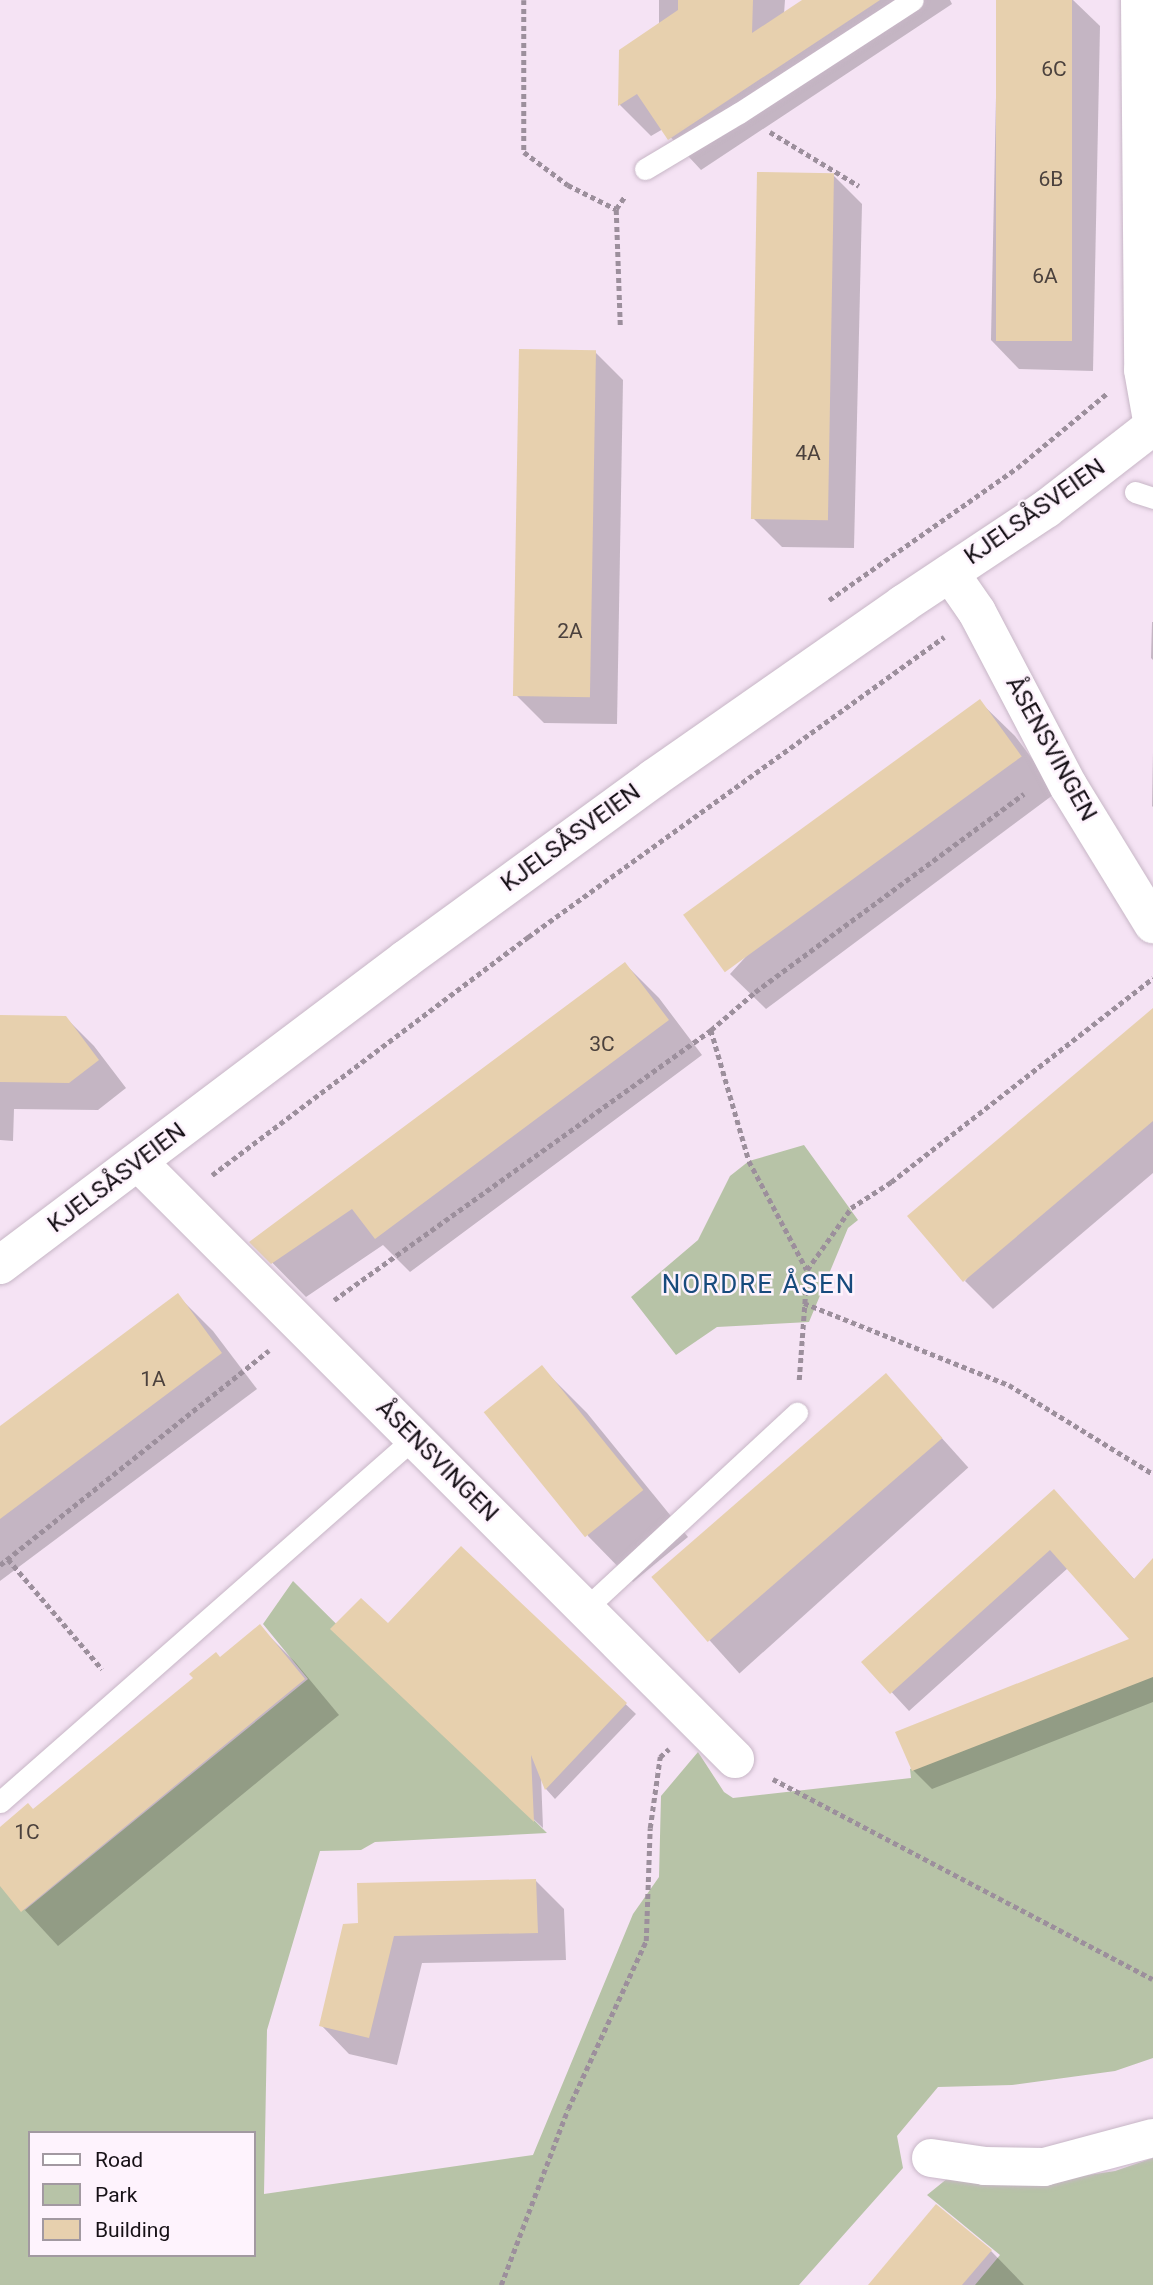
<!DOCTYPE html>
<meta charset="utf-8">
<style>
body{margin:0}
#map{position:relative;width:1153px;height:2285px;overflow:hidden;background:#f5e3f4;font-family:Roboto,sans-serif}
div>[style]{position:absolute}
.green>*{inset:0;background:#b7c3a7}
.shadow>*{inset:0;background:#0003;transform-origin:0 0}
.building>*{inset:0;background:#e7d0ae;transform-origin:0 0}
.path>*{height:4.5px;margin-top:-2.25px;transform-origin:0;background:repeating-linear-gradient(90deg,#9c8f9c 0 5px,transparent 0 8.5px)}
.roads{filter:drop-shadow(0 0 2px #c7b6c6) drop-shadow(0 0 2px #c7b6c6)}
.service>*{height:21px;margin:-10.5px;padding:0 10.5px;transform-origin:10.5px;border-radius:10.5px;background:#fff}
.minor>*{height:38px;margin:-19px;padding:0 19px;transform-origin:19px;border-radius:19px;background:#fff}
.tertiary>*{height:38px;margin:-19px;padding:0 19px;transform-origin:19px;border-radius:19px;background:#fff}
span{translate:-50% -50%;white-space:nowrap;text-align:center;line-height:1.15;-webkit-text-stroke:5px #fef3fd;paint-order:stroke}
.number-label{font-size:21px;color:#4b413d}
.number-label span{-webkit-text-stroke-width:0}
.street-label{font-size:24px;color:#171117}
.neighbourhood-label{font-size:26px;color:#174b7d;letter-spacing:2px}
.legend{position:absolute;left:28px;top:2131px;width:228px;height:126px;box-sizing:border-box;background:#fef3fd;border:2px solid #a299a1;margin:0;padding:9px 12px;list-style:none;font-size:21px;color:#171117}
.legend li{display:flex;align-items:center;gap:14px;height:35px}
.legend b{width:35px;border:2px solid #a299a1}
</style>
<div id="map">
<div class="green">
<i style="clip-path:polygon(804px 1145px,858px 1220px,848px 1228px,809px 1322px,717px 1327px,676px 1355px,631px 1297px,698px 1240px,730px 1176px,749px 1161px)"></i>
<i style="clip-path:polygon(evenodd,293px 1581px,547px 1833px,375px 1842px,361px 1850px,320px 1851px,267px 2030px,264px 2194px,533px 2155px,633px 1914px,659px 1877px,661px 1796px,698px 1752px,724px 1792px,733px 1798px,911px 1778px,910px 1769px,1153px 1667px,1153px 2058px,1115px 2071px,1012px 2085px,938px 2087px,897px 2136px,903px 2168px,799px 2285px,0 2285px,0 1881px,25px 1910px,308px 1679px,263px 1624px,293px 1581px,30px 2133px,254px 2133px,254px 2255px,30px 2255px,30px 2133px)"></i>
<i style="clip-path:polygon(1153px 2158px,1153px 2285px,975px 2285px,1000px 2255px,927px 2195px,948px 2178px,1042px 2182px,1115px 2171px)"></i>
</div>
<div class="shadow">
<i style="clip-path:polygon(659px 0,785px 0,784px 14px,805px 0,950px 0,952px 4px,701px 170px,663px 129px,651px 136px,620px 105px,621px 50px,659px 25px)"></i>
<i style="clip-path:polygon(998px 0,1073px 0,1100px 26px,1093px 371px,1019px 369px,991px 340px)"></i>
<i style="clip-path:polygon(833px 175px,862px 204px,854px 548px,782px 547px,753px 518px)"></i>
<i style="clip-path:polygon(595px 352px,623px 380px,617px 724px,544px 723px,516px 695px)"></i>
<i style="clip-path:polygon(1152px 622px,1153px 622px,1153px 660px,1151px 658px)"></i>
<i style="clip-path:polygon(979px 701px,1015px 736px,1057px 792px,766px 1009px,730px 974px)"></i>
<i style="clip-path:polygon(1153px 752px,1153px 807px,1152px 806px)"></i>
<i style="clip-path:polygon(625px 964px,659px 998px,702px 1055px,410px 1272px,383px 1245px,306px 1297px,252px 1242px)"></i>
<i style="clip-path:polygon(0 1017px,65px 1017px,94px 1046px,126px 1088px,98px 1110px,14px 1109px,13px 1141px,0 1140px)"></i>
<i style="clip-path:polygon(1153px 1025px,1153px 1173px,993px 1309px,965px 1281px)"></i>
<i style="clip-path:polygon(178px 1296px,213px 1331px,257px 1389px,0 1581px,0 1428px)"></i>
<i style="clip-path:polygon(542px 1368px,587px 1413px,688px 1537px,633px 1582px,588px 1536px)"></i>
<i style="left:886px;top:1376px;width:123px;height:308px;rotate:48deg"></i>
<i style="clip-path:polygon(1054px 1492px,1135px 1580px,1153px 1560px,1153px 1702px,932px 1789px,913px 1770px,1132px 1640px,1068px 1568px,909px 1711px,864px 1662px)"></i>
<i style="clip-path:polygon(461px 1548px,636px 1714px,555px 1799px,546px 1789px,541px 1776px,543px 1828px,342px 1639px,388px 1626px)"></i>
<i style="clip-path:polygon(260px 1627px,295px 1662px,339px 1715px,58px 1946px,0 1883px,0 1838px)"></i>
<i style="clip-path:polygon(536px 1881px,564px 1909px,566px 1960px,422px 1963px,397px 2065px,349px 2054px,321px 2025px,360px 1925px)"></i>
<i style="clip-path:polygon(991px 2251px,1024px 2285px,870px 2285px)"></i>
</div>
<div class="building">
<i style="clip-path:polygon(678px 0,753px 0,752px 33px,802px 0,880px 0,668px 140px,637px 94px,618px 106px,619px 50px,678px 10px)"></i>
<i style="left:996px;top:0;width:76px;height:341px"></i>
<i style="left:757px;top:172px;width:77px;height:347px;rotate:1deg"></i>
<i style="left:519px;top:349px;width:77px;height:347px;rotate:1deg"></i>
<i style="left:980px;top:699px;width:71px;height:367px;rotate:54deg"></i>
<i style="clip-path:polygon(625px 962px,669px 1020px,375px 1239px,352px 1209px,271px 1264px,249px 1242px)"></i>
<i style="clip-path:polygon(1153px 1008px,1153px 1121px,963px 1282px,907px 1216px)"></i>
<i style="clip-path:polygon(0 1015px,66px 1016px,99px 1060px,69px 1083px,0 1082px)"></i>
<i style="clip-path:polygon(178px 1293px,222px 1353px,0 1519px,0 1426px)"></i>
<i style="left:542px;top:1365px;width:161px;height:75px;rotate:51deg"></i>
<i style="left:886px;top:1373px;width:86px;height:311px;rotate:49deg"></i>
<i style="clip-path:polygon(1054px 1489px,1134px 1579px,1153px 1558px,1153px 1677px,912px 1771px,895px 1732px,1129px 1639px,1050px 1550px,890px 1694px,861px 1662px)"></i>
<i style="clip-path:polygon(461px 1546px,627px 1703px,545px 1790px,531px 1755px,534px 1822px,330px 1629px,361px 1598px,388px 1623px)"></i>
<i style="clip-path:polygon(260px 1624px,305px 1679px,21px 1912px,0 1886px,0 1827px,28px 1803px,33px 1809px,193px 1678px,189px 1674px,216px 1652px,220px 1657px)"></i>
<i style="clip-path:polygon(536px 1879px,538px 1933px,394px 1936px,369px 2038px,319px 2026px,343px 1924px,358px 1923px,357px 1883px)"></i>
<i style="clip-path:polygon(936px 2204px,992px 2250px,962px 2285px,868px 2285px)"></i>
</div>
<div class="path">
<i style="left:524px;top:0;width:152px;rotate:90deg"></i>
<i style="left:524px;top:152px;width:55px;rotate:36.9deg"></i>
<i style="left:568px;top:185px;width:54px;rotate:26.6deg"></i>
<i style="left:770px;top:132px;width:104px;rotate:31.2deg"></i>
<i style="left:620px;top:325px;width:116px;rotate:-92deg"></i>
<i style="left:616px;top:209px;width:16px;rotate:-55deg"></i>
<i style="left:829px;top:600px;width:230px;rotate:-35.1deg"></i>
<i style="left:1017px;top:468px;width:116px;rotate:-39.7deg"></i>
<i style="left:711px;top:1030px;width:136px;rotate:73.8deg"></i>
<i style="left:749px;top:1161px;width:123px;rotate:62deg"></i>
<i style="left:212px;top:1175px;width:396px;rotate:-37deg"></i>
<i style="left:528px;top:937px;width:513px;rotate:-35.8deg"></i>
<i style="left:334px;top:1300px;width:464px;rotate:-35.6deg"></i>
<i style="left:711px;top:1030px;width:58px;rotate:-40.8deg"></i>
<i style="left:755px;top:992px;width:334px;rotate:-36.4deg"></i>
<i style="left:804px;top:1303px;width:221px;rotate:21.8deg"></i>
<i style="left:1009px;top:1385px;width:169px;rotate:31.7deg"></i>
<i style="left:799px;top:1380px;width:110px;rotate:-85.8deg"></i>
<i style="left:807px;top:1270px;width:76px;rotate:-54.6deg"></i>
<i style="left:851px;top:1208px;width:48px;rotate:-33deg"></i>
<i style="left:891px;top:1182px;width:332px;rotate:-37.9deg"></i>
<i style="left:8px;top:1559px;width:145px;rotate:49.5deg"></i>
<i style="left:0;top:1565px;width:344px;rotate:-38.6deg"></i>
<i style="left:773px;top:1779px;width:429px;rotate:27.8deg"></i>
<i style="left:501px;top:2285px;width:188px;rotate:-69.2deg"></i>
<i style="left:568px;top:2109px;width:185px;rotate:-65.1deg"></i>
<i style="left:646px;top:1941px;width:113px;rotate:-88deg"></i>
<i style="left:650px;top:1828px;width:72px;rotate:-82deg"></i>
<i style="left:660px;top:1757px;width:12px;rotate:-42deg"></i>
</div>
<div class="roads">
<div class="service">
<i style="left:645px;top:169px;width:109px;rotate:-30.8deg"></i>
<i style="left:739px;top:113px;width:207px;rotate:-33deg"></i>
<i style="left:1135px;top:492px;width:19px;rotate:18deg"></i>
<i style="left:585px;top:1609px;width:289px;rotate:-42.8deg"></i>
<i style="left:0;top:1802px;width:551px;rotate:-41.32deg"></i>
</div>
<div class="minor">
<i style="left:1140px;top:0;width:370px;rotate:89.5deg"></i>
<i style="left:1143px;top:370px;width:57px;rotate:79.9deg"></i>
<i style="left:950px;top:573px;width:47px;rotate:55.3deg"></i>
<i style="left:977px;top:612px;width:198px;rotate:62.3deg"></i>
<i style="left:1069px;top:787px;width:161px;rotate:58.5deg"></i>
<i style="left:139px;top:1163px;width:843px;rotate:45deg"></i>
<i style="left:931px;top:2158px;width:55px;rotate:8.4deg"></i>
<i style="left:985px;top:2166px;width:59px;rotate:1deg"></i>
<i style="left:1044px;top:2167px;width:113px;rotate:-14.9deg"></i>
</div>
<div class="tertiary">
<i style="left:0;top:1265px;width:508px;rotate:-37.01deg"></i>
<i style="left:406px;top:959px;width:307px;rotate:-36.1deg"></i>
<i style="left:654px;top:778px;width:304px;rotate:-34.9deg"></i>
<i style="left:903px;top:604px;width:172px;rotate:-33.6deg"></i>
<i style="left:1046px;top:509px;width:135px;rotate:-37.8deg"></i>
</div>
</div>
<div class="number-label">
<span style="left:1054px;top:69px">6C</span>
<span style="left:1051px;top:179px">6B</span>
<span style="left:1045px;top:276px">6A</span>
<span style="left:808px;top:453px">4A</span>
<span style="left:570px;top:631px">2A</span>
<span style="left:602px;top:1044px">3C</span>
<span style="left:153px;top:1379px">1A</span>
<span style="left:27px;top:1832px">1C</span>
</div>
<div class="street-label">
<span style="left:1035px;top:512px;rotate:-35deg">KJELSÅSVEIEN</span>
<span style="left:1051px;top:749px;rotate:61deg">ÅSENSVINGEN</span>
<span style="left:571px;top:838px;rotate:-36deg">KJELSÅSVEIEN</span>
<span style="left:117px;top:1178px;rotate:-37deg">KJELSÅSVEIEN</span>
<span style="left:437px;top:1461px;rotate:45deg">ÅSENSVINGEN</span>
</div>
<div class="neighbourhood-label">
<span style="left:759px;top:1285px">NORDRE ÅSEN</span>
</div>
<ul class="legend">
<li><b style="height:9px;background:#fff"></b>Road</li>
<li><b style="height:19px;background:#b7c3a7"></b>Park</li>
<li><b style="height:19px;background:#e7d0ae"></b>Building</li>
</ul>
</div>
